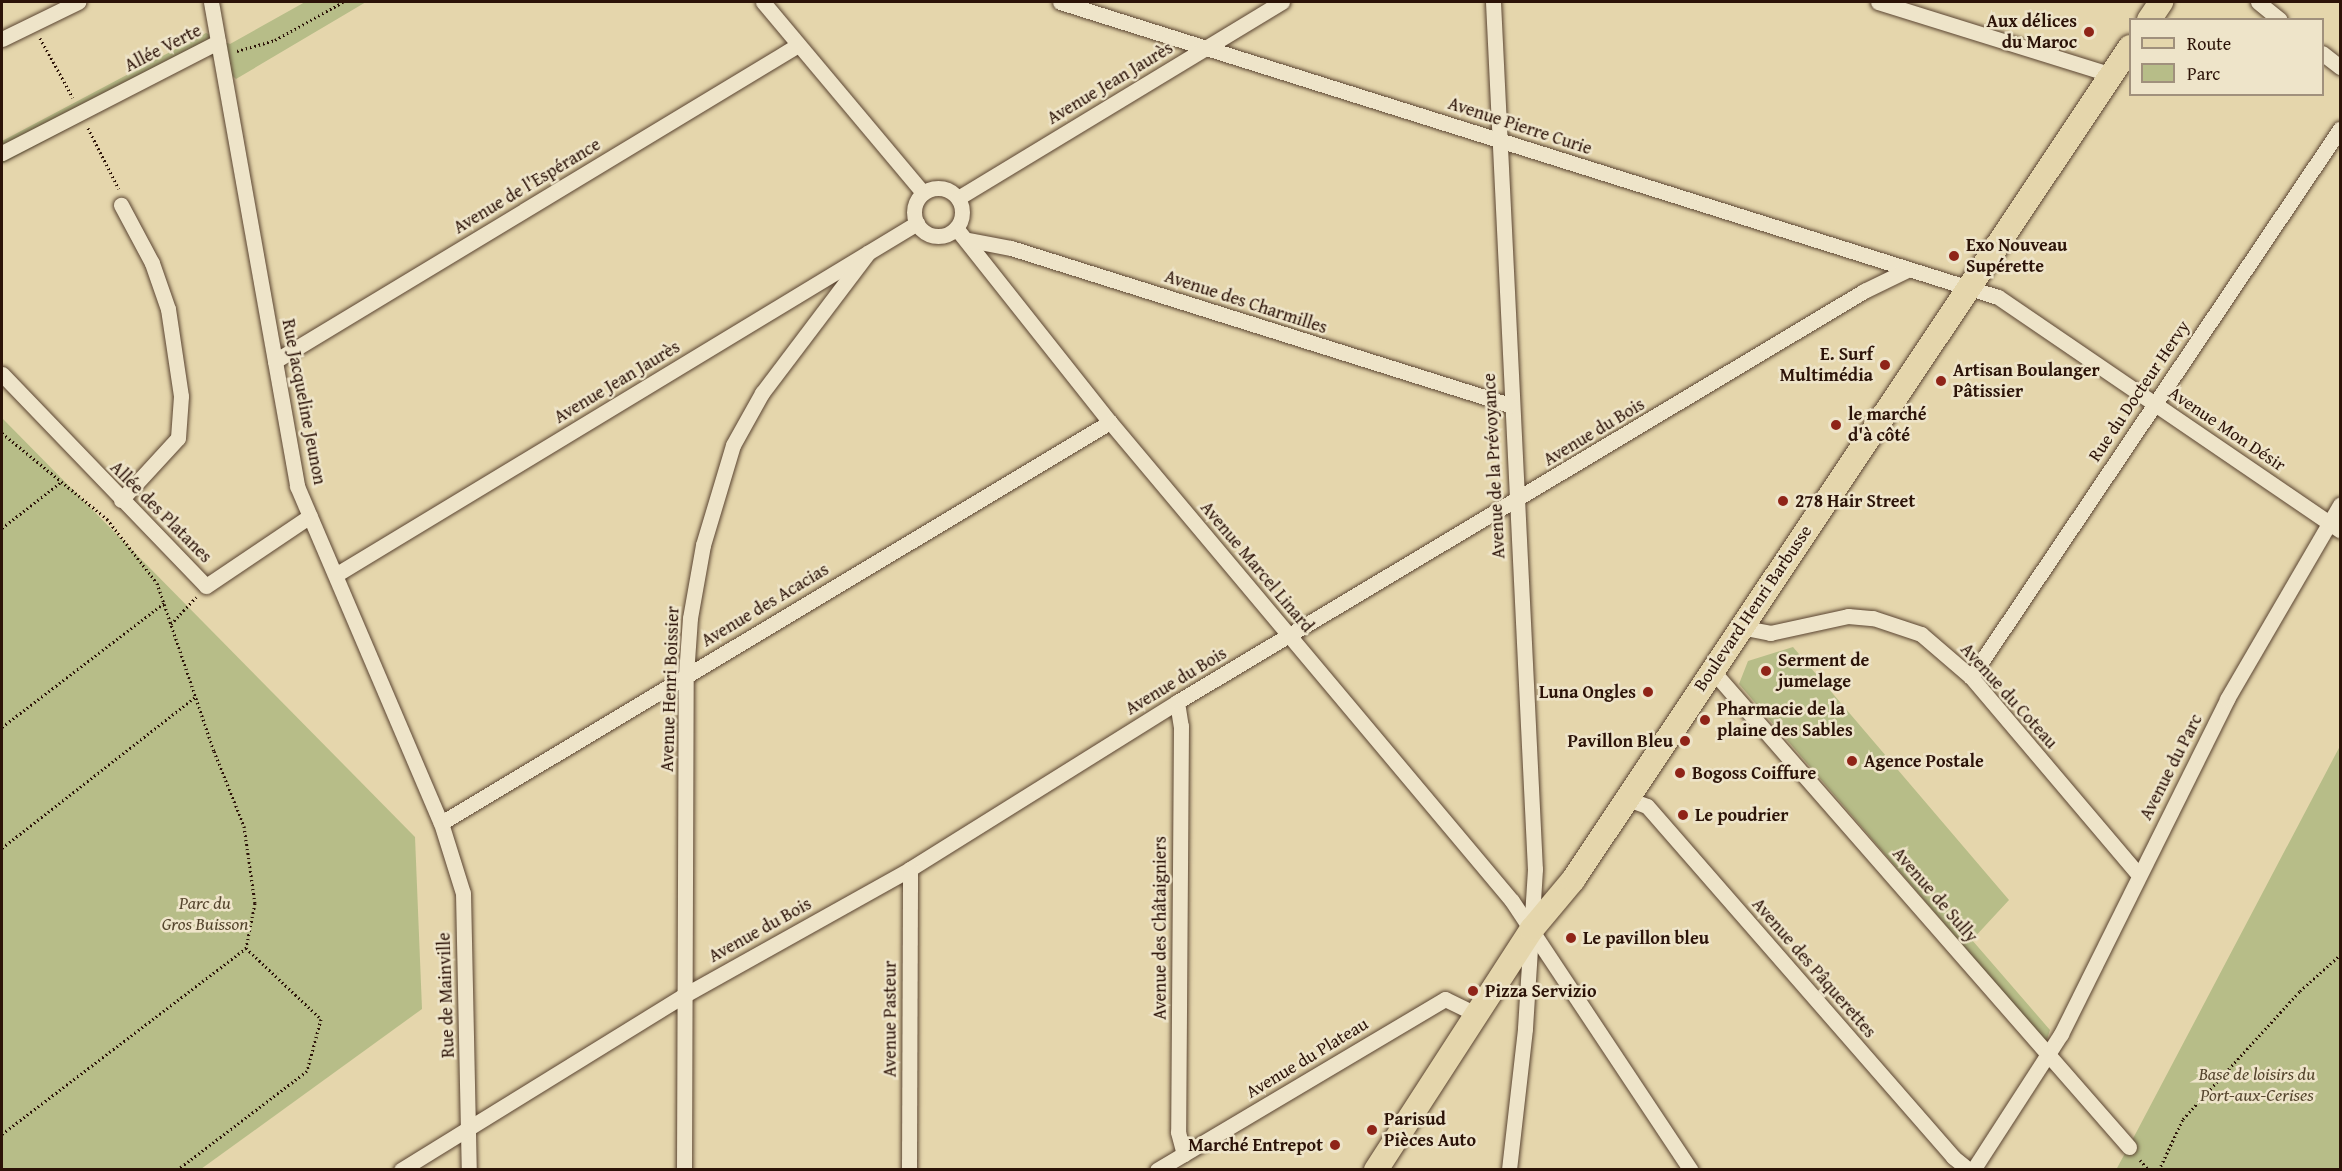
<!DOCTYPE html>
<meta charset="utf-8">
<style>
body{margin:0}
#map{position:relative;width:2342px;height:1171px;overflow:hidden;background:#e5d6ac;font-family:"Gentium Book Plus",serif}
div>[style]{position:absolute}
.green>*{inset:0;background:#b7bd88}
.path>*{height:3px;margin-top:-1.5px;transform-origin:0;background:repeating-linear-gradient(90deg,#2c1308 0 1.5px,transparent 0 4.5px)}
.roads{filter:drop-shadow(0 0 2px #5a4431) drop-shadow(0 0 2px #5a4431)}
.minor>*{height:15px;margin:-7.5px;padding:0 7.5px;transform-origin:7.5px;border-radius:7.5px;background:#eee4c9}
.minor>.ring{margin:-7.5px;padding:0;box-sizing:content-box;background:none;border:15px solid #eee4c9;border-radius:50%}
.primary>*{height:24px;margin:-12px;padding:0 12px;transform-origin:12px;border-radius:12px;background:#e5d6ac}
.dots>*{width:16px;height:16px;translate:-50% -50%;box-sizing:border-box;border:3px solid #eee4c9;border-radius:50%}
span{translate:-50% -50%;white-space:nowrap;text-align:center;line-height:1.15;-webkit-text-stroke:5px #eee4c9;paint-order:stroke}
.poi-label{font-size:18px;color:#2c1308;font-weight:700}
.right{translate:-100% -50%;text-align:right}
.left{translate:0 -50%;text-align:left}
.street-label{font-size:18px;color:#2c1308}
.park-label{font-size:18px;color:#56462e;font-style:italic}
.frame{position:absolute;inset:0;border:3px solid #2c1308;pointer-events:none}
.legend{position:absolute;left:2129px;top:18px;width:195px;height:78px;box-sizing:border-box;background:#eee4c9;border:2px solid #a0907c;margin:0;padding:8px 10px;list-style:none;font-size:18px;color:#2c1308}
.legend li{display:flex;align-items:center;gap:12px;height:30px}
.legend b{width:30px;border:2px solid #a0907c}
</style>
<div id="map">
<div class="green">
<i style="clip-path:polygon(305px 2px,366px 2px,236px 79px,209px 54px,2px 164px,2px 141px,206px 33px,230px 44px)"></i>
<i style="clip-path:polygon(2px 418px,415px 837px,422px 1009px,201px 1169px,2px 1169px)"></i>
<i style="clip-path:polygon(1793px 647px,2009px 900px,1972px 940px,2050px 1030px,2046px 1042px,1739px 684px,1748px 661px)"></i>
<i style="clip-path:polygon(2340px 746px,2340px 1169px,2116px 1170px,2137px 1131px)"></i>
</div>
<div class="path">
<i style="left:40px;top:38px;width:68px;rotate:61.2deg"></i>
<i style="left:237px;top:51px;width:40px;rotate:-16deg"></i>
<i style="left:275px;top:40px;width:78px;rotate:-29.2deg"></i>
<i style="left:88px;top:128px;width:68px;rotate:63.1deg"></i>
<i style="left:2px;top:433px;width:136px;rotate:39.3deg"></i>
<i style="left:107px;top:519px;width:81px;rotate:52deg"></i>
<i style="left:157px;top:583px;width:177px;rotate:71.3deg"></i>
<i style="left:214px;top:751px;width:81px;rotate:68.2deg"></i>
<i style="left:244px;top:826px;width:78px;rotate:81.9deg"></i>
<i style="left:255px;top:903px;width:46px;rotate:101.3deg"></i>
<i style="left:246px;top:948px;width:103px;rotate:43.4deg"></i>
<i style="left:321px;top:1019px;width:54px;rotate:105.1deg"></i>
<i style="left:307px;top:1071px;width:163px;rotate:142.7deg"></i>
<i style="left:2px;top:528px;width:75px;rotate:-37.9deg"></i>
<i style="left:171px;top:624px;width:37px;rotate:-47deg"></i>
<i style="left:2px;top:727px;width:204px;rotate:-37.4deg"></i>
<i style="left:2px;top:848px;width:245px;rotate:-38deg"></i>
<i style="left:2px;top:1134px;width:307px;rotate:-37.3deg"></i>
<i style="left:2140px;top:1160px;width:13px;rotate:48deg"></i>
<i style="left:2159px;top:1170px;width:56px;rotate:-64.8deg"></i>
<i style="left:2183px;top:1119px;width:173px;rotate:-47.6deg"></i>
<i style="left:2300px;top:991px;width:54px;rotate:-42deg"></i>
</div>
<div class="roads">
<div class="minor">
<i style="left:211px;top:2px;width:492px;rotate:79.9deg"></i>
<i style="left:297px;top:486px;width:366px;rotate:66.9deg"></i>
<i style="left:441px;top:823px;width:73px;rotate:72.6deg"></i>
<i style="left:463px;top:893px;width:277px;rotate:88.8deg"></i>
<i style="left:763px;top:2px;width:249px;rotate:50deg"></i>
<i style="left:1060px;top:2px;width:983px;rotate:17.46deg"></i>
<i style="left:1998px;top:297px;width:414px;rotate:34.3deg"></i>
<i style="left:1493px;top:2px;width:868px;rotate:87.23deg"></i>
<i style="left:1535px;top:869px;width:160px;rotate:93.6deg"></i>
<i style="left:1525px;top:1029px;width:142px;rotate:96.5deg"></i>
<i style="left:1878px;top:2px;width:245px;rotate:17.3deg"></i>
<i style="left:2258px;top:2px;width:28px;rotate:39deg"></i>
<i style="left:2px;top:39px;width:85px;rotate:-26deg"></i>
<i style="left:2322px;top:53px;width:23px;rotate:38deg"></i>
<i style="left:2px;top:153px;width:243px;rotate:-27.2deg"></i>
<i class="ring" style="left:914px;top:188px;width:33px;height:33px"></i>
<i style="left:958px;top:198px;width:379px;rotate:-31.2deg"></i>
<i style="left:956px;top:228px;width:248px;rotate:51.6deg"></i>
<i style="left:1110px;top:422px;width:625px;rotate:49.99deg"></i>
<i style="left:1512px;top:901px;width:323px;rotate:56.4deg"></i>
<i style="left:969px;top:240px;width:43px;rotate:10.8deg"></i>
<i style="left:1011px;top:248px;width:523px;rotate:17.47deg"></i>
<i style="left:275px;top:361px;width:611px;rotate:-31.14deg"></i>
<i style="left:2px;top:374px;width:294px;rotate:46.1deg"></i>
<i style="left:206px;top:586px;width:125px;rotate:-33.9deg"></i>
<i style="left:121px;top:500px;width:84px;rotate:-47.4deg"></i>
<i style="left:178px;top:438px;width:42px;rotate:-85.9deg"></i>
<i style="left:181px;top:396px;width:88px;rotate:-98.5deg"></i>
<i style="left:168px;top:309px;width:49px;rotate:-109.2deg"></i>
<i style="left:152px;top:263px;width:66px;rotate:-118.1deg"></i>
<i style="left:337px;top:574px;width:678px;rotate:-31.18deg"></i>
<i style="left:1740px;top:627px;width:31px;rotate:11deg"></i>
<i style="left:1770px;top:633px;width:80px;rotate:-12.3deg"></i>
<i style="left:1848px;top:616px;width:25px;rotate:5deg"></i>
<i style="left:1873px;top:618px;width:51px;rotate:18.4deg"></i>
<i style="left:1921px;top:634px;width:66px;rotate:40.7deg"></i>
<i style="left:1971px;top:677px;width:260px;rotate:49.7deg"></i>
<i style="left:1711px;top:669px;width:635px;rotate:48.83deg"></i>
<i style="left:1971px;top:677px;width:661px;rotate:-56.05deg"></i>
<i style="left:1177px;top:702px;width:24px;rotate:81deg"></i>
<i style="left:1181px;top:726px;width:406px;rotate:90.4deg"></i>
<i style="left:1178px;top:1132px;width:23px;rotate:75deg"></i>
<i style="left:1625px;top:798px;width:23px;rotate:20deg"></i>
<i style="left:1647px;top:806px;width:466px;rotate:48.9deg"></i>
<i style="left:1953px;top:1157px;width:21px;rotate:39deg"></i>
<i style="left:441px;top:823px;width:780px;rotate:-30.94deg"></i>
<i style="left:401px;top:1170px;width:331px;rotate:-31.7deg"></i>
<i style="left:683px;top:996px;width:260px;rotate:-29.2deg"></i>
<i style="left:910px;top:869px;width:315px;rotate:-32deg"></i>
<i style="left:1177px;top:702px;width:801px;rotate:-30.89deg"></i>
<i style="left:1864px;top:291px;width:48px;rotate:-26deg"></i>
<i style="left:684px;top:1170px;width:495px;rotate:-89.8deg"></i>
<i style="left:686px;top:675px;width:57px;rotate:-86deg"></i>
<i style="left:690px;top:618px;width:74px;rotate:-79.9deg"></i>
<i style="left:703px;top:545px;width:104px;rotate:-73.3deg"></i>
<i style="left:733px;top:445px;width:60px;rotate:-60.9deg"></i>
<i style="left:762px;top:393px;width:176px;rotate:-52.9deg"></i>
<i style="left:909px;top:1170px;width:301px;rotate:-89.8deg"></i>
<i style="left:1157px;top:1170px;width:335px;rotate:-30.7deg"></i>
<i style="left:1445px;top:999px;width:37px;rotate:26deg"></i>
<i style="left:1973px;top:1170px;width:162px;rotate:-57.1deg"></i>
<i style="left:2061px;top:1034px;width:374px;rotate:-63.6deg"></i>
<i style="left:2227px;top:699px;width:225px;rotate:-59.8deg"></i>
</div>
<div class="primary">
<i style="left:2149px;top:20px;width:22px;rotate:-56deg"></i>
<i style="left:1376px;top:1170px;width:287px;rotate:-57.1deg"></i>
<i style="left:1532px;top:929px;width:64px;rotate:-50.1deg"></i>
<i style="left:1573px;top:880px;width:1002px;rotate:-56.23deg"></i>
</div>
</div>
<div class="dots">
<i style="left:2089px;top:32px;background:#8f2418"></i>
<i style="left:1954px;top:256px;background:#8f2418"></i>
<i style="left:1885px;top:365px;background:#8f2418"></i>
<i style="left:1941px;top:381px;background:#8f2418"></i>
<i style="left:1836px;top:425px;background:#8f2418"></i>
<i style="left:1783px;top:501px;background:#8f2418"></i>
<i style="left:1766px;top:671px;background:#8f2418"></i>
<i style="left:1648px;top:692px;background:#8f2418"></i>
<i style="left:1705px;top:720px;background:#8f2418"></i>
<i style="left:1685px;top:741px;background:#8f2418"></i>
<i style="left:1852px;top:761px;background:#8f2418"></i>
<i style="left:1680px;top:773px;background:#8f2418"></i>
<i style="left:1683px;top:815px;background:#8f2418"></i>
<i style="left:1571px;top:938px;background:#8f2418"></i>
<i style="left:1473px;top:991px;background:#8f2418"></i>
<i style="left:1372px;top:1130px;background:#8f2418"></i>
<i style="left:1335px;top:1145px;background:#8f2418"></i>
</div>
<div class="poi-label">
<span class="right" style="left:2077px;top:32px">Aux délices<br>du Maroc</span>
<span class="left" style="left:1966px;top:256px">Exo Nouveau<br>Supérette</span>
<span class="right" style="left:1873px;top:365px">E. Surf<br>Multimédia</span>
<span class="left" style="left:1953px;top:381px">Artisan Boulanger<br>Pâtissier</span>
<span class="left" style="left:1848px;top:425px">le marché<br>d'à côté</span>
<span class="left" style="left:1795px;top:501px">278 Hair Street</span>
<span class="left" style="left:1778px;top:671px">Serment de<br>jumelage</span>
<span class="right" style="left:1636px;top:692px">Luna Ongles</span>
<span class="left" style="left:1717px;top:720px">Pharmacie de la<br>plaine des Sables</span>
<span class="right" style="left:1673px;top:741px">Pavillon Bleu</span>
<span class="left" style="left:1864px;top:761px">Agence Postale</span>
<span class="left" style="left:1692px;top:773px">Bogoss Coiffure</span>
<span class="left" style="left:1695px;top:815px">Le poudrier</span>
<span class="left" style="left:1583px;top:938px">Le pavillon bleu</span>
<span class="left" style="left:1485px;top:991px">Pizza Servizio</span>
<span class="left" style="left:1384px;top:1130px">Parisud<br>Pièces Auto</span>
<span class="right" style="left:1323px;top:1145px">Marché Entrepot</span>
</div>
<div class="street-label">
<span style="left:163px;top:48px;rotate:-27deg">Allée Verte</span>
<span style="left:1110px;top:83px;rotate:-31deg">Avenue Jean Jaurès</span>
<span style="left:1520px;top:126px;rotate:18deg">Avenue Pierre Curie</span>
<span style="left:527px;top:186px;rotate:-31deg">Avenue de l'Espérance</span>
<span style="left:1246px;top:302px;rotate:18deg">Avenue des Charmilles</span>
<span style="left:617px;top:382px;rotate:-31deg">Avenue Jean Jaurès</span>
<span style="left:2139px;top:391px;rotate:-56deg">Rue du Docteur Hervy</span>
<span style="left:304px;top:402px;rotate:79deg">Rue Jacqueline Jeunon</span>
<span style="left:2227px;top:429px;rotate:34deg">Avenue Mon Désir</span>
<span style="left:1594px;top:432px;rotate:-31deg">Avenue du Bois</span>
<span style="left:1494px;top:466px;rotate:-93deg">Avenue de la Prévoyance</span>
<span style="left:161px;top:512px;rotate:45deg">Allée des Platanes</span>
<span style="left:1257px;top:567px;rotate:50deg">Avenue Marcel Linard</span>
<span style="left:765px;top:605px;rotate:-31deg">Avenue des Acacias</span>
<span style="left:1753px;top:608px;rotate:-56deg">Boulevard Henri Barbusse</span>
<span style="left:1176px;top:681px;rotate:-31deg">Avenue du Bois</span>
<span style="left:670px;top:689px;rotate:-88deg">Avenue Henri Boissier</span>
<span style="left:2009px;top:696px;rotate:48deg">Avenue du Coteau</span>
<span style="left:2171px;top:767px;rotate:-63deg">Avenue du Parc</span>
<span style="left:1935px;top:895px;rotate:49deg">Avenue de Sully</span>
<span style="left:1160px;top:928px;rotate:-90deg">Avenue des Châtaigniers</span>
<span style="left:760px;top:930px;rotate:-29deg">Avenue du Bois</span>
<span style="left:1814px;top:968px;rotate:49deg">Avenue des Pâquerettes</span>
<span style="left:446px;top:995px;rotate:-92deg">Rue de Mainville</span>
<span style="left:890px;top:1019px;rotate:-90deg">Avenue Pasteur</span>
<span style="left:1307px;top:1058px;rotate:-31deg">Avenue du Plateau</span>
</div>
<div class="park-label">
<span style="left:205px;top:914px">Parc du<br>Gros Buisson</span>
<span style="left:2257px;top:1085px">Base de loisirs du<br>Port-aux-Cerises</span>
</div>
<div class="frame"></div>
<ul class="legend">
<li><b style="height:8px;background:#e5d6ac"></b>Route</li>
<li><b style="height:16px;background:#b7bd88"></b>Parc</li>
</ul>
</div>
